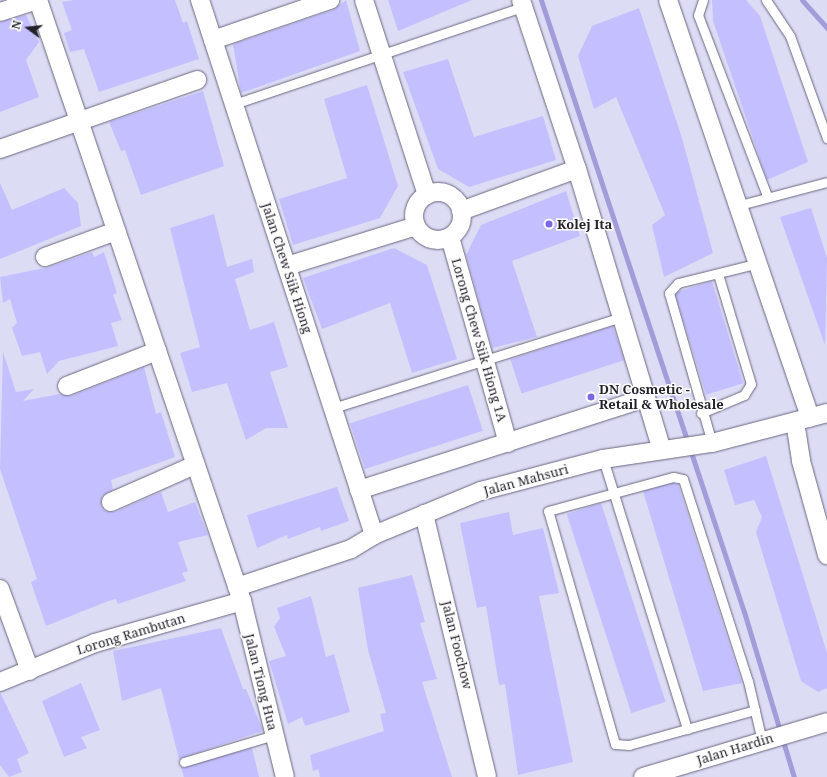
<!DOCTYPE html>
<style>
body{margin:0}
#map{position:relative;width:827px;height:777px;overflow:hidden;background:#dddcf5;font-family:"Noto Serif",serif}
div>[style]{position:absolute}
.stream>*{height:5px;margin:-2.5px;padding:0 2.5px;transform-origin:2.5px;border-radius:2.5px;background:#a29dd9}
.building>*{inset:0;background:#c4bffe;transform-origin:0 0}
.roads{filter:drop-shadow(0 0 1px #69677d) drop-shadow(0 0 1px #69677d)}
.service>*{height:9px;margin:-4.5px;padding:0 4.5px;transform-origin:4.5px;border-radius:4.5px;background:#fff}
.minor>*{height:18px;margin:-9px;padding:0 9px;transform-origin:9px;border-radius:9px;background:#fff}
.minor>.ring{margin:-9px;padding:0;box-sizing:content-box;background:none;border:18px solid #fff;border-radius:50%}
.dots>*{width:11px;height:11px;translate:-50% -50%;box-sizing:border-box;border:2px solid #fff;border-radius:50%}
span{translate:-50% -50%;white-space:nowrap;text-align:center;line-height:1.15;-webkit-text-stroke:3px #fff;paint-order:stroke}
.poi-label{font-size:13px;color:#24232c;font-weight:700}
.left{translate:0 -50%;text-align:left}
.street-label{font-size:13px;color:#24232c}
.north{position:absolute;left:8px;top:8px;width:40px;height:40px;-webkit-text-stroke:3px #fff;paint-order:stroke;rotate:285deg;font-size:11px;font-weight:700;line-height:16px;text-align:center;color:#24232c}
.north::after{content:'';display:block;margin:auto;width:14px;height:18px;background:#24232c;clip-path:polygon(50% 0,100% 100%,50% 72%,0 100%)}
</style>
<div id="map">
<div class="stream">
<i style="left:541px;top:0;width:648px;rotate:71.65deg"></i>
<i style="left:745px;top:615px;width:169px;rotate:73.2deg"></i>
<i style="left:802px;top:0;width:38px;rotate:48deg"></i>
</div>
<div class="building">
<i style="clip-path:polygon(74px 0,175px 0,183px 23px,187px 21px,199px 59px,99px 92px,84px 49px,70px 52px,64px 33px,72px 30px,62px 2px)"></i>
<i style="clip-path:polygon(346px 0,360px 51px,241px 93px,233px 44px,333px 10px)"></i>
<i style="clip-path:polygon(388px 0,472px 0,398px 31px)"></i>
<i style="clip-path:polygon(712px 0,746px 0,760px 16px,808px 162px,767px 180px,713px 21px)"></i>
<i style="clip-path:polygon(639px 8px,682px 138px,713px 253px,664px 277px,652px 225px,665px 215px,616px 97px,594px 109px,578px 56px,592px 26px)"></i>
<i style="clip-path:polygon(26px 15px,39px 42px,26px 60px,39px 97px,0 112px,0 22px)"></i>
<i style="clip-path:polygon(448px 59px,474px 137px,543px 116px,556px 160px,469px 187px,438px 169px,403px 72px)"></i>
<i style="clip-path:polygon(367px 85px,398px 186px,380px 218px,293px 245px,279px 199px,347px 178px,324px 99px)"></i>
<i style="clip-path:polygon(203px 91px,224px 166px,141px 195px,125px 150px,121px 151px,109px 122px)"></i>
<i style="clip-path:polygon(0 183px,12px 210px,64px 188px,78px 203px,81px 226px,0 259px)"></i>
<i style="clip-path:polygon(566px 191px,580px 236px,512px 261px,537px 337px,492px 348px,466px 255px,481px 225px)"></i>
<i style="clip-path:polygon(811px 208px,827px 258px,825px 345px,780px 217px)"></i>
<i style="clip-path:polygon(214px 214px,227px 267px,252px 259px,254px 272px,235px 279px,250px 330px,274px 322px,288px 367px,270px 372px,288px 428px,266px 428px,246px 440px,227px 383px,192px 392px,180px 353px,200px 347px,170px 228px)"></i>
<i style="clip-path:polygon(394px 248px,427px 265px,457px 359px,412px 373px,390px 303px,322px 329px,303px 278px)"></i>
<i style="clip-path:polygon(92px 252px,94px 257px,104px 252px,117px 293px,113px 295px,122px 320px,111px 323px,118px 346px,59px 361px,47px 374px,40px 352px,22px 356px,12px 328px,17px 323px,10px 299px,3px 303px,0 277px,49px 267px)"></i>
<i style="left:712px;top:281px;width:107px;height:39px;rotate:73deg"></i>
<i style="left:613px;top:326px;width:36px;height:108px;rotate:72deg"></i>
<i style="clip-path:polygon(3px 352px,16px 392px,34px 389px,23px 401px,60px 394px,71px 396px,144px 367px,156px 414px,161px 412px,175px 457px,111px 480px,113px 490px,102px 496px,101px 506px,105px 511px,115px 512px,161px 492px,168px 512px,195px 502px,208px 535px,178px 542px,188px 571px,182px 573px,186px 581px,118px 604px,116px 599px,108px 601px,46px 626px,31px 582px,37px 579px,0 469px)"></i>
<i style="left:468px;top:385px;width:48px;height:124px;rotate:72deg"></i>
<i style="clip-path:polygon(766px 456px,827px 653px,827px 688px,818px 692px,801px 681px,756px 532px,762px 517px,754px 500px,735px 505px,724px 470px)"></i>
<i style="clip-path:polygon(673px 483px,678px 484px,742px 683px,703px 691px,643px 491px)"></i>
<i style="clip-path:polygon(337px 487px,349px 521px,321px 531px,320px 527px,288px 539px,287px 535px,257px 548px,247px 515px)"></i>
<i style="left:601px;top:503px;width:209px;height:36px;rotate:72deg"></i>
<i style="clip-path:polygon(509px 512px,513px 535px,543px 528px,554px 572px,559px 593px,539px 596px,573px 762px,518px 775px,505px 684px,499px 685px,486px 606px,477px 608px,460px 523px)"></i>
<i style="clip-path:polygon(412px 575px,425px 622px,420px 623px,437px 679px,422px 682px,452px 777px,320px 777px,318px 769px,313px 771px,310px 755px,384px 731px,380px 714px,386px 713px,368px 650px,358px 588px)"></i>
<i style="clip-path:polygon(311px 596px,326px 657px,334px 654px,350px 712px,305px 726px,302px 717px,288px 724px,269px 661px,286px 656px,274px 627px,280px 618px,277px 608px)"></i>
<i style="clip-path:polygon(221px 628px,243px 689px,246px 689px,263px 731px,179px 759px,161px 688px,122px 701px,113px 651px)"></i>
<i style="clip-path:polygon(81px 683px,100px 730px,81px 737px,87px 748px,64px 757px,42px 701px)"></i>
<i style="clip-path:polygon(0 692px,29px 753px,17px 759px,22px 772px,9px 777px,0 765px)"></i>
<i style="clip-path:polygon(252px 748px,259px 777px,184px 777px,181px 767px)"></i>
</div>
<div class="roads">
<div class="service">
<i style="left:703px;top:0;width:16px;rotate:108deg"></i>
<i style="left:698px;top:15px;width:194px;rotate:69.1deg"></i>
<i style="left:766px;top:0;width:43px;rotate:56.3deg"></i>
<i style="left:790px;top:36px;width:109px;rotate:70.1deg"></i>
<i style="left:234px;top:104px;width:305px;rotate:-18.6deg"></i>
<i style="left:736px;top:206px;width:94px;rotate:-14.8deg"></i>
<i style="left:333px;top:408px;width:303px;rotate:-17.5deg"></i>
<i style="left:701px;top:413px;width:47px;rotate:-22.7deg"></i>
<i style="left:744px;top:395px;width:13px;rotate:-58deg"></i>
<i style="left:751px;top:384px;width:115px;rotate:-106.7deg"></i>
<i style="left:712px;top:443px;width:156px;rotate:-106deg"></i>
<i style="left:669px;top:293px;width:13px;rotate:-48deg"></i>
<i style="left:678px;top:283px;width:83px;rotate:-13.9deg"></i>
<i style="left:603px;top:459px;width:283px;rotate:72.7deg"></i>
<i style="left:755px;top:710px;width:131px;rotate:164.5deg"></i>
<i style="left:629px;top:745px;width:14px;rotate:-176deg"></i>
<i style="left:615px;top:744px;width:242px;rotate:-106deg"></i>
<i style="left:548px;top:511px;width:130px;rotate:-15.2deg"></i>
<i style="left:673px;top:477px;width:10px;rotate:11deg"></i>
<i style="left:683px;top:479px;width:212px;rotate:72.2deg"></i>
<i style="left:748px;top:681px;width:62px;rotate:76.9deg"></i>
<i style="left:184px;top:762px;width:94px;rotate:-16.7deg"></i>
</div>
<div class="minor">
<i style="left:38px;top:0;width:635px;rotate:71.25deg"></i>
<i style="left:242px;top:601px;width:181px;rotate:76.3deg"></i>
<i style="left:200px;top:0;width:563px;rotate:71.98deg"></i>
<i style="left:364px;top:0;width:205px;rotate:72.1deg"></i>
<i style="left:521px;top:0;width:178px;rotate:71.7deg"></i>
<i style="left:577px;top:169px;width:291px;rotate:73.2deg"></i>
<i style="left:668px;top:0;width:441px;rotate:71.2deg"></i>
<i style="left:0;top:12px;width:40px;rotate:-18deg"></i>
<i style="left:213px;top:40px;width:124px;rotate:-18.9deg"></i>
<i style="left:0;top:149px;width:209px;rotate:-19.3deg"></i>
<i class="ring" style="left:414px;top:192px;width:30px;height:30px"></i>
<i style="left:461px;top:211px;width:123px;rotate:-19.9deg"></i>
<i style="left:450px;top:237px;width:214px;rotate:74.3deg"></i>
<i style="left:45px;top:257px;width:76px;rotate:-20.1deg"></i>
<i style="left:287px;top:266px;width:135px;rotate:-17.2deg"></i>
<i style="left:67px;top:386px;width:97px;rotate:-21.3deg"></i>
<i style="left:795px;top:422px;width:39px;rotate:81deg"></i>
<i style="left:801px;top:461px;width:98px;rotate:74.5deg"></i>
<i style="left:359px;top:490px;width:301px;rotate:-17.8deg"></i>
<i style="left:111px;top:502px;width:92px;rotate:-23.8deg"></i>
<i style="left:424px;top:514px;width:270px;rotate:76.5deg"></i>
<i style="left:237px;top:587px;width:120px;rotate:-18.4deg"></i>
<i style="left:351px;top:549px;width:27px;rotate:-31deg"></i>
<i style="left:374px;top:535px;width:116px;rotate:-22.4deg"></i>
<i style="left:481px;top:491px;width:126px;rotate:-14.7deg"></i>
<i style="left:603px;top:459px;width:110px;rotate:-8.4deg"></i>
<i style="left:712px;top:443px;width:119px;rotate:-14.6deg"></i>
<i style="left:0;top:589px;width:87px;rotate:69.9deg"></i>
<i style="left:0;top:682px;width:103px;rotate:-22.3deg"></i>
<i style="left:95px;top:643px;width:153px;rotate:-15.9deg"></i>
<i style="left:643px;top:777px;width:192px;rotate:-16.6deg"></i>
</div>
</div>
<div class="dots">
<i style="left:549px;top:224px;background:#7c66e1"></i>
<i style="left:591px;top:397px;background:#7c66e1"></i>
</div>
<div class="poi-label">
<span class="left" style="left:557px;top:224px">Kolej Ita</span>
<span class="left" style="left:599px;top:397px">DN Cosmetic -<br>Retail &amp; Wholesale</span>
</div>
<div class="street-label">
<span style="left:287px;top:268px;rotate:72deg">Jalan Chew Siik Hiong</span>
<span style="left:479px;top:340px;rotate:74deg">Lorong Chew Siik Hiong 1A</span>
<span style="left:526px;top:480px;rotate:-15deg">Jalan Mahsuri</span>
<span style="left:131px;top:634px;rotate:-17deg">Lorong Rambutan</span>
<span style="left:457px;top:645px;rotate:76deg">Jalan Foochow</span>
<span style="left:261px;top:682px;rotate:76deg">Jalan Tiong Hua</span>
<span style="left:735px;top:749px;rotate:-17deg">Jalan Hardin</span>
</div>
<div class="north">N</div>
</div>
